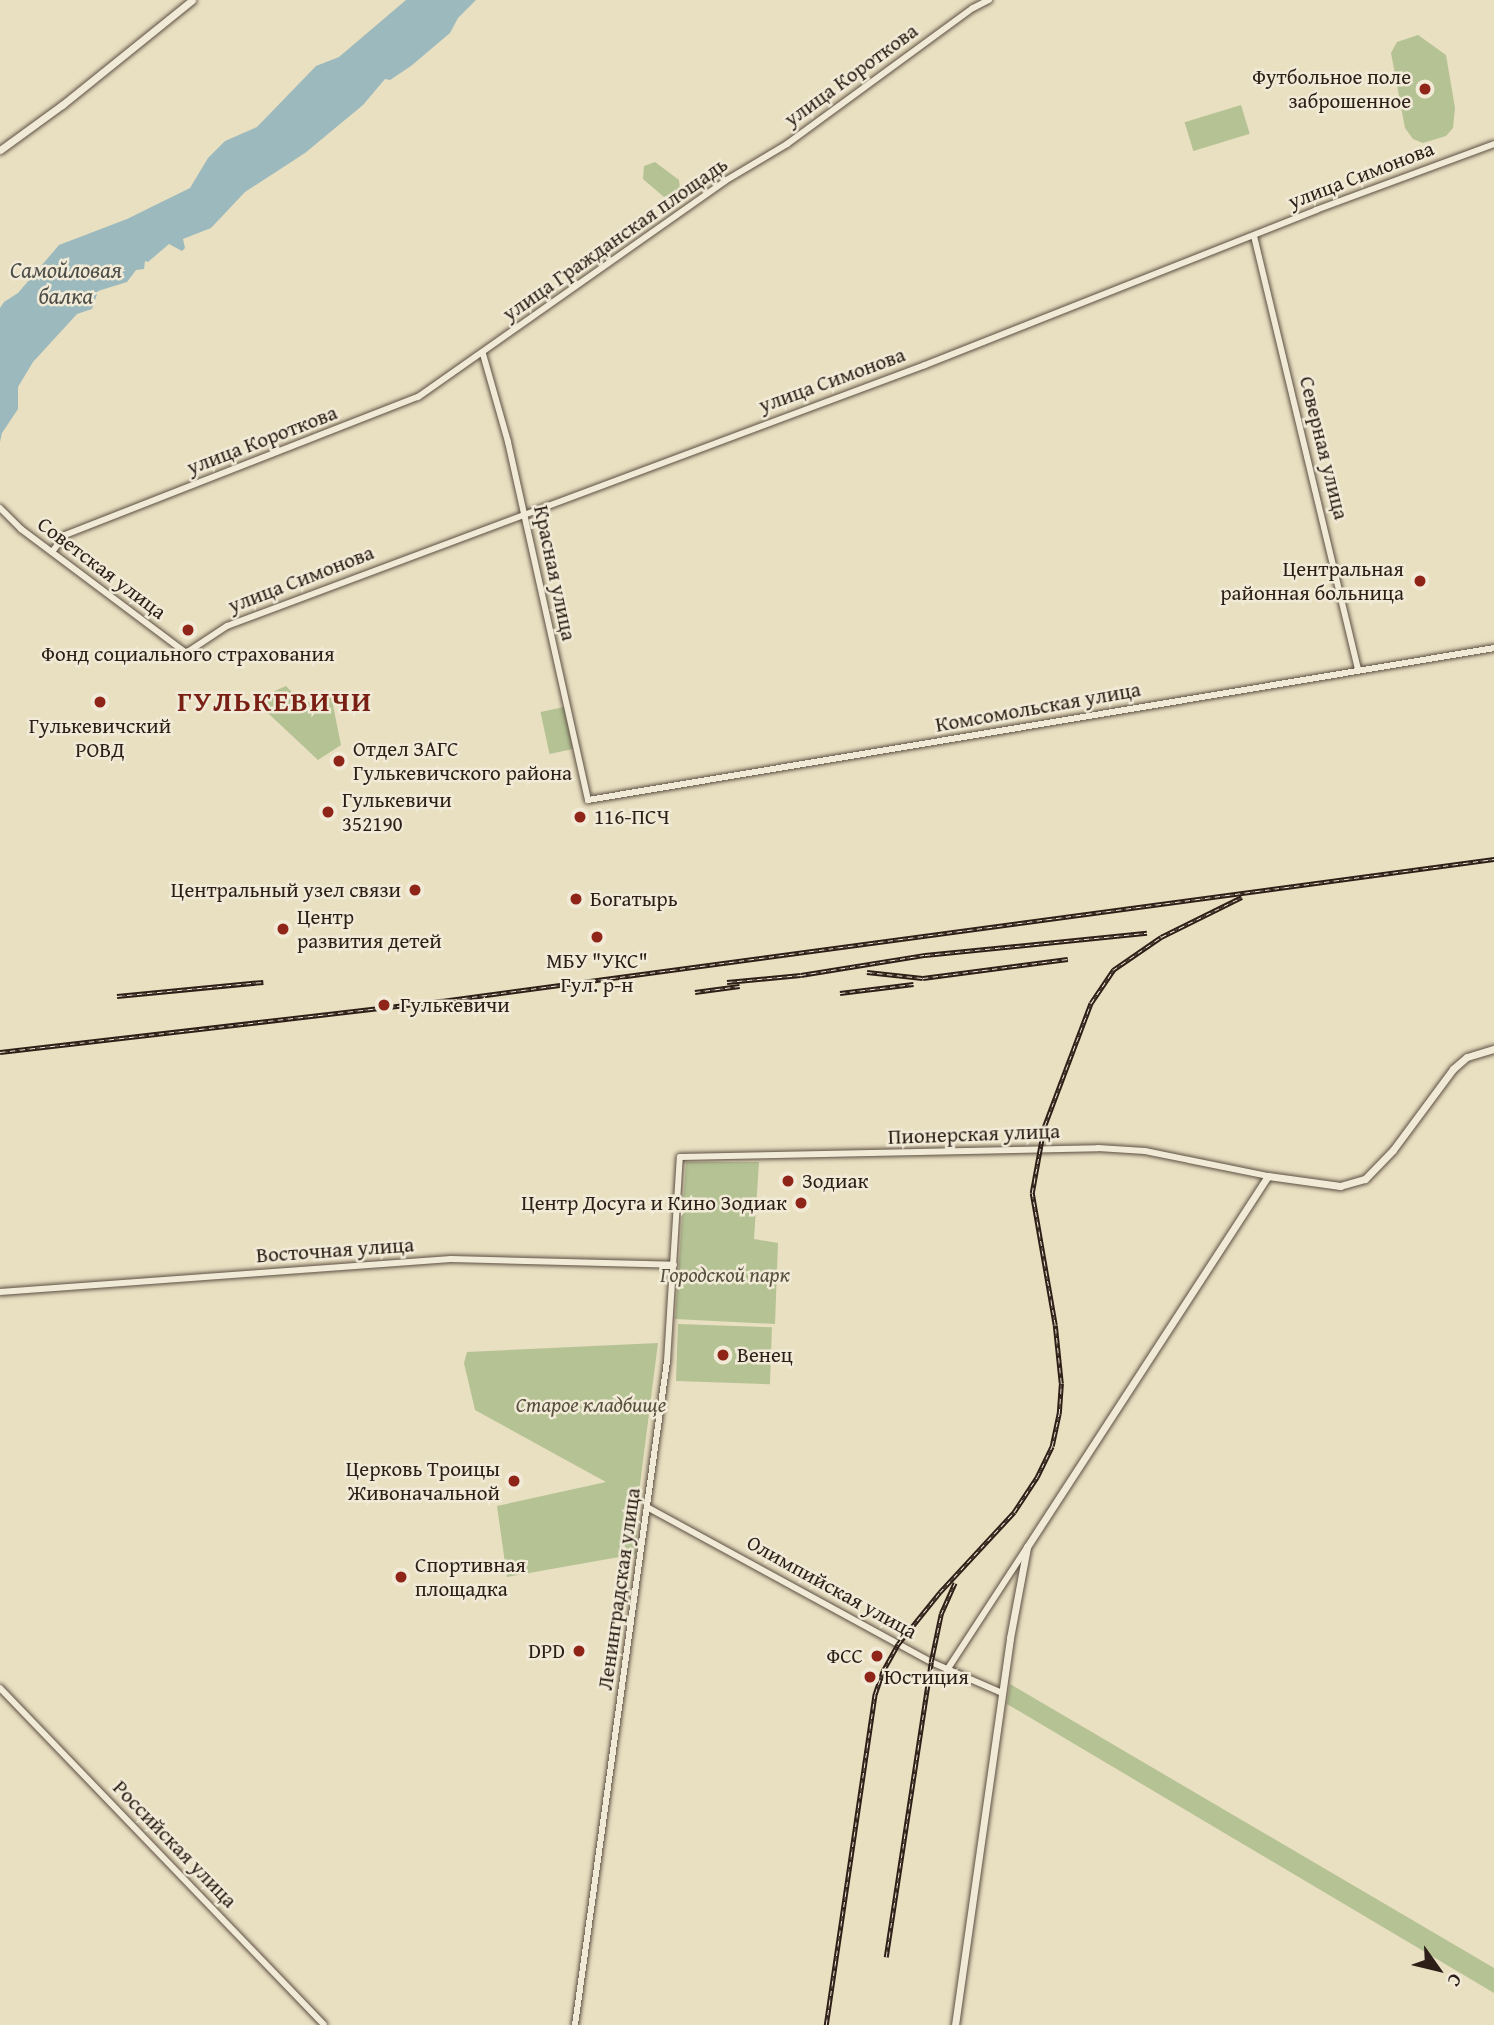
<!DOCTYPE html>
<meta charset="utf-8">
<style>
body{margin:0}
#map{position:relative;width:1494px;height:2025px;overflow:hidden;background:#e9dfc1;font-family:"Gentium Book Plus",serif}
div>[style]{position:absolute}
.green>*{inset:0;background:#b5c294;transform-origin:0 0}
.water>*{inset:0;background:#9cbabd}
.roads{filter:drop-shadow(0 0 2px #5c4f42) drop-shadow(0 0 2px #5c4f42)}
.tertiary>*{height:6px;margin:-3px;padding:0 3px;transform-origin:3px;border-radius:3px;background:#f1ead7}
.secondary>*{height:7px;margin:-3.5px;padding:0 3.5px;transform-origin:3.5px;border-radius:3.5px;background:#f1ead7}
.rail>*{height:4.5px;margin-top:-2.25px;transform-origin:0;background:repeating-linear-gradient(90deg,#f1ead7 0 5px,#2d1f17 0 10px);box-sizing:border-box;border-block:2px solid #2d1f17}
.dots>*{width:19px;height:19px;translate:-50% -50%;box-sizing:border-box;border:4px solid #f1ead7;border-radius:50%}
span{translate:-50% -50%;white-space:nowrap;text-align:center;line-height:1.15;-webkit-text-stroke:5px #f1ead7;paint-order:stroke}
.street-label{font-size:21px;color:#2d1f17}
.poi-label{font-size:21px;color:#2d1f17}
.right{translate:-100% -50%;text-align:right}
.left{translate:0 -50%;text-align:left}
.park-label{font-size:21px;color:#56503c;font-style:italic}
.water-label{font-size:23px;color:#4e4e49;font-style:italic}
.district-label{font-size:28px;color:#7a1f14;font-weight:700;letter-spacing:2px}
.north{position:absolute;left:1403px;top:1934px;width:70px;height:70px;-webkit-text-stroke:5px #f1ead7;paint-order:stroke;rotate:124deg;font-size:19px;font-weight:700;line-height:28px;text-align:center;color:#2d1f17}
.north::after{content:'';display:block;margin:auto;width:24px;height:32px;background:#2d1f17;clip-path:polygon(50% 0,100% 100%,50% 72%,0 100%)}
</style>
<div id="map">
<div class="green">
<i style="clip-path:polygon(1418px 35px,1446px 55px,1455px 108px,1453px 128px,1446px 136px,1423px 143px,1413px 139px,1405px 128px,1391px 53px,1397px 42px)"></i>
<i style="left:1241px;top:105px;width:30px;height:59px;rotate:73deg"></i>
<i style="clip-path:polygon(655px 162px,679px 180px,680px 190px,674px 196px,664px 197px,643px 179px,644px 166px)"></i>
<i style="clip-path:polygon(286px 686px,303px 704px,331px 695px,341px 745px,318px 760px,254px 700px)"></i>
<i style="left:564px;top:707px;width:43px;height:24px;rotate:78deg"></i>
<i style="clip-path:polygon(686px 1162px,759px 1162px,754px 1239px,778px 1243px,775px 1324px,675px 1319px)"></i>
<i style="left:678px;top:1324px;width:94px;height:57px;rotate:2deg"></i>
<i style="clip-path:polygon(658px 1343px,638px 1500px,636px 1554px,507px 1577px,497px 1506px,606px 1482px,475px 1410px,464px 1363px,467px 1352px)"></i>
<i style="clip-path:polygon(1010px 1684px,1494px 1968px,1494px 1993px,1007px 1704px)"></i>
</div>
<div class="water">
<i style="clip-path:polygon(406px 0,476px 0,458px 18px,450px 33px,411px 66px,390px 80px,385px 79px,363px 105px,305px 153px,245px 192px,211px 228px,183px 239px,185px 248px,182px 251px,169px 244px,148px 262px,145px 261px,144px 269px,136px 270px,127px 282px,98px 291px,92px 309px,77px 314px,33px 362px,18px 387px,18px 409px,2px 433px,0 442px,0 308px,4px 302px,18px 293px,59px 245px,127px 219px,190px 188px,208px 158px,225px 141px,257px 127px,316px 66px,339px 57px)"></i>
</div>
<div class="roads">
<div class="tertiary">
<i style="left:1254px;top:236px;width:446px;rotate:76.5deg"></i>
<i style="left:483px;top:354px;width:91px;rotate:74.1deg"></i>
<i style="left:508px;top:442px;width:367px;rotate:77.4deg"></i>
<i style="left:588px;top:800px;width:919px;rotate:-9.52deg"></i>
<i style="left:0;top:508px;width:30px;rotate:45deg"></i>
<i style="left:21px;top:529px;width:206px;rotate:36.9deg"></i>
<i style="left:186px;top:653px;width:49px;rotate:-33.4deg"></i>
<i style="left:227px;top:626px;width:745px;rotate:-20.5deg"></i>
<i style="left:925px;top:365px;width:421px;rotate:-21.6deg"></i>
<i style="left:1316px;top:210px;width:190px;rotate:-20.3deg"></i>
<i style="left:52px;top:552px;width:21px;rotate:-53deg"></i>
<i style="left:65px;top:535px;width:379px;rotate:-21.4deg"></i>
<i style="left:418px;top:397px;width:375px;rotate:-35.1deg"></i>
<i style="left:725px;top:181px;width:72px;rotate:-30.8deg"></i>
<i style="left:787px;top:144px;width:230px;rotate:-36.2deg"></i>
<i style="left:973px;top:8px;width:18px;rotate:-27deg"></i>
<i style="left:0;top:1292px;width:452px;rotate:-4.2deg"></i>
<i style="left:451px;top:1259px;width:223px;rotate:1.5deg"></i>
<i style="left:647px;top:1507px;width:324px;rotate:28.6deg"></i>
<i style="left:931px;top:1662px;width:77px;rotate:23.6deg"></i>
<i style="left:947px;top:1670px;width:145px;rotate:-56.9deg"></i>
<i style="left:0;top:1688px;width:467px;rotate:46.1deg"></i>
<i style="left:575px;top:2025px;width:670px;rotate:-82.11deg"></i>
<i style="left:667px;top:1361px;width:204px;rotate:-86.4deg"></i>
<i style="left:680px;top:1157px;width:418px;rotate:-1.2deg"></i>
<i style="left:1098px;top:1148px;width:47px;rotate:3.7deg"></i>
<i style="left:1145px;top:1151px;width:126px;rotate:11.5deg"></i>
</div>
<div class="secondary">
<i style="left:0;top:150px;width:77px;rotate:-36deg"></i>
<i style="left:62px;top:105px;width:167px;rotate:-38.9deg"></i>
<i style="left:955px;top:2025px;width:391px;rotate:-81.9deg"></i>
<i style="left:1010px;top:1638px;width:93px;rotate:-79.4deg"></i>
<i style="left:1027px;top:1547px;width:442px;rotate:-57deg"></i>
<i style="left:1268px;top:1176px;width:73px;rotate:7.9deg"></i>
<i style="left:1340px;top:1186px;width:26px;rotate:-16deg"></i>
<i style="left:1365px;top:1179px;width:40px;rotate:-46deg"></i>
<i style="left:1393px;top:1150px;width:101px;rotate:-53.5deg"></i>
<i style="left:1453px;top:1069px;width:18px;rotate:-41deg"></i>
<i style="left:1467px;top:1057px;width:28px;rotate:-17deg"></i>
</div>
</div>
<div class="rail">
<i style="left:867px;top:972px;width:56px;rotate:6.1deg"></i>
<i style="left:923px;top:978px;width:146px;rotate:-7.5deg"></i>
<i style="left:727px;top:982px;width:74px;rotate:-5.4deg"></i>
<i style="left:801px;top:975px;width:126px;rotate:-9.2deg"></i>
<i style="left:925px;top:955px;width:223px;rotate:-5.7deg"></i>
<i style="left:695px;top:992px;width:45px;rotate:-7.6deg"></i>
<i style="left:840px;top:993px;width:74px;rotate:-7deg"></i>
<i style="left:117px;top:996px;width:147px;rotate:-5.5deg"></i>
<i style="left:0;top:1052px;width:445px;rotate:-6.6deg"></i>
<i style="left:442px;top:1001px;width:1062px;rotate:-7.69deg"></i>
<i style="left:1041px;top:1135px;width:141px;rotate:-69.3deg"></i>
<i style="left:1091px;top:1003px;width:40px;rotate:-56deg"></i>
<i style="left:1113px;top:970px;width:58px;rotate:-34.5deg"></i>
<i style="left:1161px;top:937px;width:90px;rotate:-26.3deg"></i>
<i style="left:886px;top:1957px;width:298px;rotate:-81.3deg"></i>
<i style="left:931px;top:1662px;width:49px;rotate:-78.2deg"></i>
<i style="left:941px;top:1614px;width:34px;rotate:-66deg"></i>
<i style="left:826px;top:2025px;width:335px;rotate:-81.6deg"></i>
<i style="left:875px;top:1694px;width:24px;rotate:-71deg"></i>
<i style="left:883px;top:1671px;width:31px;rotate:-61deg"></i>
<i style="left:898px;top:1644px;width:67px;rotate:-51.1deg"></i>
<i style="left:940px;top:1592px;width:109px;rotate:-47.2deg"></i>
<i style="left:1014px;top:1512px;width:42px;rotate:-56.7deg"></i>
<i style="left:1037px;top:1477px;width:34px;rotate:-64deg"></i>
<i style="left:1052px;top:1446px;width:33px;rotate:-78deg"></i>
<i style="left:1059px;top:1414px;width:31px;rotate:-86deg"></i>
<i style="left:1061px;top:1383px;width:58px;rotate:-95.9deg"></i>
<i style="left:1055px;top:1325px;width:134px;rotate:-99.9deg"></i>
<i style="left:1032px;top:1193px;width:67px;rotate:-79.7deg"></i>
</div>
<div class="dots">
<i style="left:1425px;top:89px;background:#8f2418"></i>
<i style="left:1420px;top:581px;background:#8f2418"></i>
<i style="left:188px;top:630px;background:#8f2418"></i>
<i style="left:100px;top:702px;background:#8f2418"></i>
<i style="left:339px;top:761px;background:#8f2418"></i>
<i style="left:328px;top:812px;background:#8f2418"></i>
<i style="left:580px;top:817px;background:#8f2418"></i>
<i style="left:415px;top:890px;background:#8f2418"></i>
<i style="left:576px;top:899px;background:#8f2418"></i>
<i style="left:283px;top:929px;background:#8f2418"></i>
<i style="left:597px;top:937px;background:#8f2418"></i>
<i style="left:384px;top:1005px;background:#8f2418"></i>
<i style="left:788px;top:1181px;background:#8f2418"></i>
<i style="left:801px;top:1203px;background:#8f2418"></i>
<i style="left:723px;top:1355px;background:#8f2418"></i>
<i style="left:514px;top:1481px;background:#8f2418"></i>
<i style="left:401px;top:1577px;background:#8f2418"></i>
<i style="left:579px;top:1651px;background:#8f2418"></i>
<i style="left:877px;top:1656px;background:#8f2418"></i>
<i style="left:870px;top:1677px;background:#8f2418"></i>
</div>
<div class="street-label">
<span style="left:851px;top:75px;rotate:-36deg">улица Короткова</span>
<span style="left:1361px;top:175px;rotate:-21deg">улица Симонова</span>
<span style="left:615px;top:239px;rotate:-35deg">улица Гражданская площадь</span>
<span style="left:832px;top:380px;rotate:-20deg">улица Симонова</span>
<span style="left:262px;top:440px;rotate:-21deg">улица Короткова</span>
<span style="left:1324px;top:448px;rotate:76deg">Северная улица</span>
<span style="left:102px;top:568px;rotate:37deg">Советская улица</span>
<span style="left:555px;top:573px;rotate:78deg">Красная улица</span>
<span style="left:301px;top:579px;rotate:-21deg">улица Симонова</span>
<span style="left:1038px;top:707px;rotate:-10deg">Комсомольская улица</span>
<span style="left:974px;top:1134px;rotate:-2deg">Пионерская улица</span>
<span style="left:335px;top:1250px;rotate:-4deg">Восточная улица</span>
<span style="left:832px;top:1587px;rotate:29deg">Олимпийская улица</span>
<span style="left:619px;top:1589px;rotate:-82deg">Ленинградская улица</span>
<span style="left:175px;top:1844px;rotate:46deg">Российская улица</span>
</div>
<div class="poi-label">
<span class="right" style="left:1411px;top:89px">Футбольное поле<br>заброшенное</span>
<span class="right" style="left:1404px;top:581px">Центральная<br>районная больница</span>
<span style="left:188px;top:654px">Фонд социального страхования</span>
<span style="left:100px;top:738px">Гулькевичский<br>РОВД</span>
<span class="left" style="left:353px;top:761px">Отдел ЗАГС<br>Гулькевичского района</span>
<span class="left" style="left:342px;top:812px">Гулькевичи<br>352190</span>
<span class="left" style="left:594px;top:817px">116-ПСЧ</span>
<span class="right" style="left:401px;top:890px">Центральный узел связи</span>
<span class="left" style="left:590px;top:899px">Богатырь</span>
<span class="left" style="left:297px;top:929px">Центр<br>развития детей</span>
<span style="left:597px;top:973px">МБУ "УКС"<br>Гул. р-н</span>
<span class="left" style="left:400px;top:1005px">Гулькевичи</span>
<span class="left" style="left:802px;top:1181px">Зодиак</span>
<span class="right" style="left:787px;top:1203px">Центр Досуга и Кино Зодиак</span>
<span class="left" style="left:737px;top:1355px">Венец</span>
<span class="right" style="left:500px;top:1481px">Церковь Троицы<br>Живоначальной</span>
<span class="left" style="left:415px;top:1577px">Спортивная<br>площадка</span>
<span class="right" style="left:565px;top:1651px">DPD</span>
<span class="right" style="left:863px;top:1656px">ФСС</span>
<span class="left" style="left:884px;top:1677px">Юстиция</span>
</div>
<div class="park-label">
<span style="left:725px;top:1275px">Городской парк</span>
<span style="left:591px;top:1405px">Старое кладбище</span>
</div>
<div class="water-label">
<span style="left:66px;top:283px">Самойловая<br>балка</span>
</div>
<div class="district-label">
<span style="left:275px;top:701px">ГУЛЬКЕВИЧИ</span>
</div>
<div class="north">С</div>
</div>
